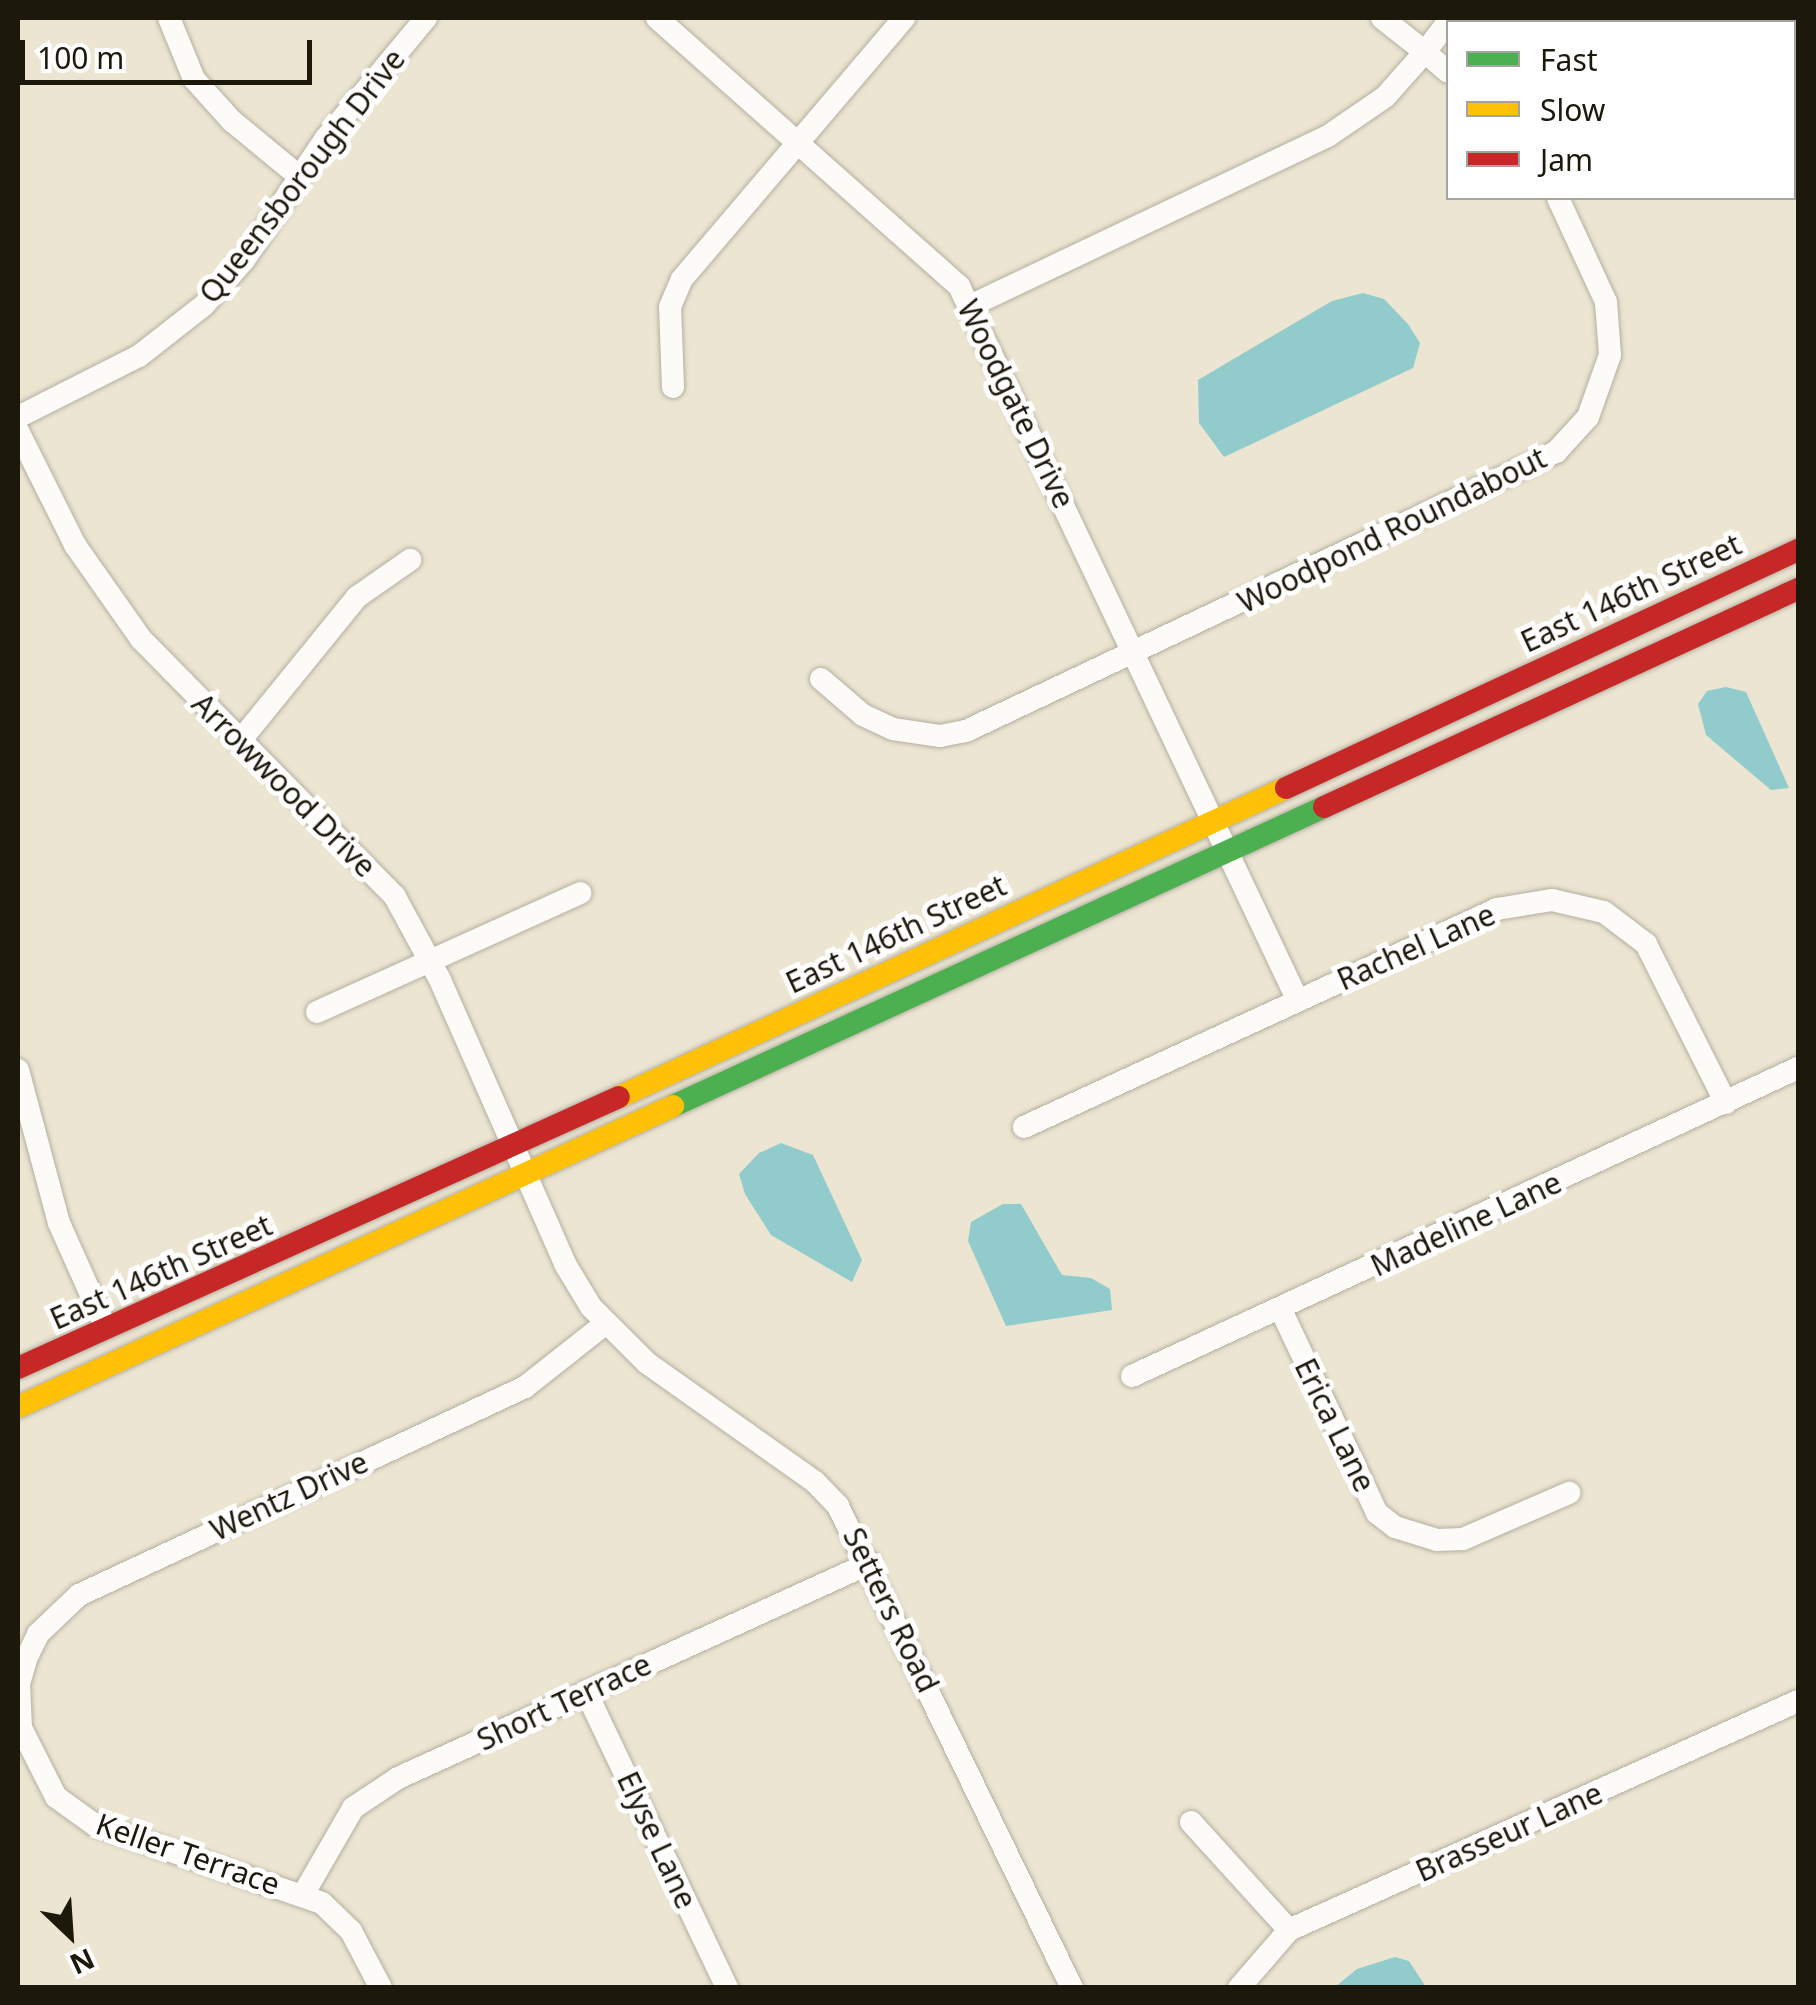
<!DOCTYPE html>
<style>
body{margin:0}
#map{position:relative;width:1816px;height:2005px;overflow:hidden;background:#ece5d2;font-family:"Noto Sans",sans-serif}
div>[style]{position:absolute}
.water>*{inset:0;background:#92cbcc}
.roads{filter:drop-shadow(0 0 2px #b4afa0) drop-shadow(0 0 2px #b4afa0)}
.street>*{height:22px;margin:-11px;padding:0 11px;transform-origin:11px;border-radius:11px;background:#fcfbf8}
.fast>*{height:22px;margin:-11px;padding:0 11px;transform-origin:11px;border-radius:11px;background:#4caf50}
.slow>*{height:22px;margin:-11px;padding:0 11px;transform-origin:11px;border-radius:11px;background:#ffc107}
.jam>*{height:22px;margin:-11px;padding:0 11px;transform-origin:11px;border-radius:11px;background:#c62828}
span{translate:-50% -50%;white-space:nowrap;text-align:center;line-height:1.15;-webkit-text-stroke:10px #fff;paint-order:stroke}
.street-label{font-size:30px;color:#1d180c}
.frame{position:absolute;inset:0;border:20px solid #1d180c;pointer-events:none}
.legend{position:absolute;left:1446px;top:20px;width:350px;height:180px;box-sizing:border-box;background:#fff;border:2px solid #a5a39e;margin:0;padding:12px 18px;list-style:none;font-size:30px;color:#1d180c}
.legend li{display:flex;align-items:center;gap:20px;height:50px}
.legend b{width:50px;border:2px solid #a5a39e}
.north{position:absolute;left:20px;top:1885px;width:100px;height:100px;-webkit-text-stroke:8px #fff;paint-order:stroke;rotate:155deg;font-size:28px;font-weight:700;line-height:40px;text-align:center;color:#1d180c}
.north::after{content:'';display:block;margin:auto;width:35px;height:45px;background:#1d180c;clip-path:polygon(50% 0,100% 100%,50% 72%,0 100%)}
.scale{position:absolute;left:20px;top:40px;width:292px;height:45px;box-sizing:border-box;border:5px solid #1d180c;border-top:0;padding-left:12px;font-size:30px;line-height:35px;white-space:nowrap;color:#1d180c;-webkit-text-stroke:8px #fff;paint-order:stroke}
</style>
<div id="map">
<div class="water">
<i style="clip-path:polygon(1363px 293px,1384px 299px,1408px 324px,1420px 343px,1413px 368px,1224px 457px,1199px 423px,1198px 380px,1332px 301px)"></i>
<i style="clip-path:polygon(1726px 687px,1746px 692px,1789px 788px,1771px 790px,1706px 735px,1698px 704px,1707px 691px)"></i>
<i style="clip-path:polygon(781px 1143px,813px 1155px,862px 1260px,852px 1282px,771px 1235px,745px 1194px,739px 1174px,759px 1153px)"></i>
<i style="clip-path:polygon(1003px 1204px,1021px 1204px,1062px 1275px,1091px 1278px,1110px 1289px,1112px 1310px,1006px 1326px,968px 1241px,971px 1222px)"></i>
<i style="clip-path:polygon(1395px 1957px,1409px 1961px,1426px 1987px,1335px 1987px,1357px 1969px)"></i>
</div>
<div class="roads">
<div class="street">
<i style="left:169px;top:18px;width:66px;rotate:67.7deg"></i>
<i style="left:194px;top:79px;width:57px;rotate:47.9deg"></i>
<i style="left:232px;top:121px;width:88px;rotate:39.5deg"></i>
<i style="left:657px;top:18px;width:404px;rotate:41.6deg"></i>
<i style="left:959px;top:286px;width:791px;rotate:64.63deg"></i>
<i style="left:1382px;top:18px;width:55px;rotate:38.3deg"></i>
<i style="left:1425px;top:52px;width:43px;rotate:-52.6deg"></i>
<i style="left:970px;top:306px;width:396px;rotate:-25.4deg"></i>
<i style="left:1328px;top:136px;width:69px;rotate:-34.4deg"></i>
<i style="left:1385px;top:97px;width:60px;rotate:-48.4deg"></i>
<i style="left:1425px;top:52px;width:30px;rotate:41deg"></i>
<i style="left:673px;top:387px;width:80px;rotate:-92.1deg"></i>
<i style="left:670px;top:307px;width:30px;rotate:-67deg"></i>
<i style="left:682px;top:279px;width:343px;rotate:-49.6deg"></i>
<i style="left:18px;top:417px;width:136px;rotate:-26.8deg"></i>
<i style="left:139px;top:356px;width:83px;rotate:-38.1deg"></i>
<i style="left:204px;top:305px;width:60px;rotate:-48.4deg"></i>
<i style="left:244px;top:260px;width:147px;rotate:-56.1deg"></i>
<i style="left:326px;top:138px;width:156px;rotate:-50.2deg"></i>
<i style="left:18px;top:431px;width:127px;rotate:63.4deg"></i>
<i style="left:75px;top:545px;width:115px;rotate:54.9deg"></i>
<i style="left:141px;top:639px;width:362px;rotate:45.4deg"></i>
<i style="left:395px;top:897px;width:94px;rotate:61.5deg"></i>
<i style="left:440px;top:980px;width:310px;rotate:66.2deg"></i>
<i style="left:565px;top:1264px;width:50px;rotate:58.8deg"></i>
<i style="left:591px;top:1307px;width:79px;rotate:45deg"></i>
<i style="left:647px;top:1363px;width:206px;rotate:35.3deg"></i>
<i style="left:815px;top:1482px;width:33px;rotate:46deg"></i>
<i style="left:838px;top:1506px;width:536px;rotate:64.1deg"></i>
<i style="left:821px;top:679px;width:55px;rotate:40.6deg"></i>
<i style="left:863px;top:715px;width:33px;rotate:25deg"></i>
<i style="left:893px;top:729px;width:48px;rotate:8.5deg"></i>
<i style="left:940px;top:736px;width:26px;rotate:-11deg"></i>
<i style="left:966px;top:731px;width:653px;rotate:-25.31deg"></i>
<i style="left:1556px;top:452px;width:47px;rotate:-47.6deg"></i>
<i style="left:1588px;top:417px;width:66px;rotate:-70.5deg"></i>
<i style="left:1610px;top:355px;width:53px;rotate:-94.3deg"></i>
<i style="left:1606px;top:302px;width:115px;rotate:-114.8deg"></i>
<i style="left:240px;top:741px;width:186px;rotate:-50.9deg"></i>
<i style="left:357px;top:597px;width:65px;rotate:-34.9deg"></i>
<i style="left:317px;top:1012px;width:289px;rotate:-24.3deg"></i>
<i style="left:18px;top:1070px;width:158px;rotate:75deg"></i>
<i style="left:59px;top:1223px;width:115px;rotate:65.9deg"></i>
<i style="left:1024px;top:1127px;width:521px;rotate:-24.74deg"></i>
<i style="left:1497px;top:909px;width:56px;rotate:-9.3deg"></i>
<i style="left:1552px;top:900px;width:53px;rotate:13deg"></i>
<i style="left:1604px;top:912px;width:53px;rotate:37.3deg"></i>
<i style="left:1646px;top:944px;width:178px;rotate:63.3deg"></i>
<i style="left:1281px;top:1310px;width:225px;rotate:64.7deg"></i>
<i style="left:1377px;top:1513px;width:23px;rotate:38deg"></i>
<i style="left:1395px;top:1527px;width:44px;rotate:17.2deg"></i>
<i style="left:1437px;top:1540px;width:26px;rotate:-2deg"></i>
<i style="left:1463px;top:1539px;width:116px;rotate:-23.5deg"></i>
<i style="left:1132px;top:1376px;width:734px;rotate:-24.82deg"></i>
<i style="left:586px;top:1692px;width:328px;rotate:64.5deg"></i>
<i style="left:1191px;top:1822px;width:146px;rotate:47.8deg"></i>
<i style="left:304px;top:1893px;width:98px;rotate:-60deg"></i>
<i style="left:353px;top:1808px;width:54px;rotate:-33.7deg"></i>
<i style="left:398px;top:1778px;width:519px;rotate:-24.49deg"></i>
<i style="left:381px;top:1988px;width:64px;rotate:-117.8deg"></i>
<i style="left:351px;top:1931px;width:40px;rotate:-136deg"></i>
<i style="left:322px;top:1903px;width:240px;rotate:-161deg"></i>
<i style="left:95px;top:1825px;width:48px;rotate:-144.3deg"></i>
<i style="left:56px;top:1797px;width:77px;rotate:-116.9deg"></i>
<i style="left:21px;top:1728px;width:44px;rotate:-92.6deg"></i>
<i style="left:19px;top:1684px;width:26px;rotate:-74deg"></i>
<i style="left:26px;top:1659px;width:28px;rotate:-64deg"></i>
<i style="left:38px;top:1634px;width:57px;rotate:-43.6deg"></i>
<i style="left:79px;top:1595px;width:492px;rotate:-25deg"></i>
<i style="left:525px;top:1387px;width:103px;rotate:-38.3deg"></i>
<i style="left:1239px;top:1988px;width:77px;rotate:-49.2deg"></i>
<i style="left:1289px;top:1930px;width:558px;rotate:-24.22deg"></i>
</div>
<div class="fast">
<i style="left:673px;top:1106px;width:716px;rotate:-24.67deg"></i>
</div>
<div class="slow">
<i style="left:619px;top:1097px;width:735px;rotate:-24.86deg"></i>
<i style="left:18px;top:1407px;width:721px;rotate:-24.68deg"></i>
</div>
<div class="jam">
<i style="left:1286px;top:788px;width:565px;rotate:-24.93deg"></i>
<i style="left:1324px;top:807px;width:522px;rotate:-24.7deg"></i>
<i style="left:18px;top:1368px;width:659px;rotate:-24.27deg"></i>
</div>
</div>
<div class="street-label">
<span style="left:302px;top:176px;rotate:-52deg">Queensborough Drive</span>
<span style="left:1016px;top:404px;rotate:64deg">Woodgate Drive</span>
<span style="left:1392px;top:530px;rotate:-26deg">Woodpond Roundabout</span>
<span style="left:1631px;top:593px;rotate:-25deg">East 146th Street</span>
<span style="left:284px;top:785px;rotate:45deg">Arrowwood Drive</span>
<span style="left:896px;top:934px;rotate:-25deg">East 146th Street</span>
<span style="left:1416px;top:947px;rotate:-24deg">Rachel Lane</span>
<span style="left:1466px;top:1224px;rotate:-25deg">Madeline Lane</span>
<span style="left:161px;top:1272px;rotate:-24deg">East 146th Street</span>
<span style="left:1335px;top:1425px;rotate:64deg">Erica Lane</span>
<span style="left:289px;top:1496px;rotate:-25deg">Wentz Drive</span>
<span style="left:891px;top:1610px;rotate:64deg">Setters Road</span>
<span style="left:564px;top:1702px;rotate:-25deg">Short Terrace</span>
<span style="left:1509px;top:1832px;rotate:-24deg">Brasseur Lane</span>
<span style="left:657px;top:1840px;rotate:65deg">Elyse Lane</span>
<span style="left:188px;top:1854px;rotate:19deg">Keller Terrace</span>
</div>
<div class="frame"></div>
<ul class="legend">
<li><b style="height:12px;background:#4caf50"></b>Fast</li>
<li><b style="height:12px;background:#ffc107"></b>Slow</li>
<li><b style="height:12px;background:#c62828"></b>Jam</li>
</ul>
<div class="north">N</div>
<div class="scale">100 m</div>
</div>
